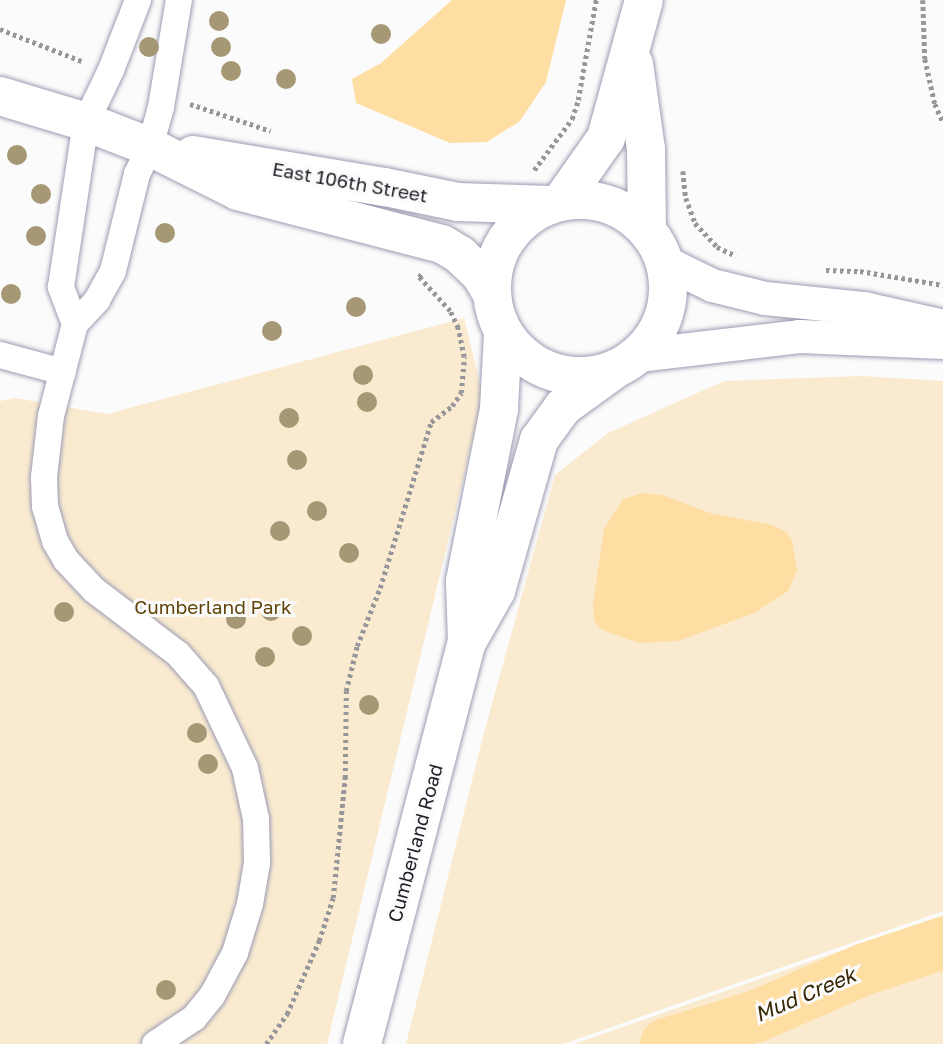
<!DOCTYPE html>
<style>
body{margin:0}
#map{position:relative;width:943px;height:1044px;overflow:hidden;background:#fbfbfb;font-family:"Golos Text",sans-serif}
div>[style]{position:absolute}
.green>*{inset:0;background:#faebd0}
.water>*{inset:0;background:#fedea3}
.river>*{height:52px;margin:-26px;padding:0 26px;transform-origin:26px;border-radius:26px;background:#fedea3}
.path>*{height:4.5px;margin-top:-2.25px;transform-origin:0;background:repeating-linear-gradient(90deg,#97979b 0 3.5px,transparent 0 7px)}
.roads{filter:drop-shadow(0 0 2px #9c9cb4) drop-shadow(0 0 2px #9c9cb4)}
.minor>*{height:26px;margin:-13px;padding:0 13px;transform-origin:13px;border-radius:13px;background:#fff}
.tertiary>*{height:33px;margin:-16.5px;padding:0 16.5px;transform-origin:16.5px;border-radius:16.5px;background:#fff}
.secondary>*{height:38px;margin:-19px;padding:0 19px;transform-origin:19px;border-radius:19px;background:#fff}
.secondary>.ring{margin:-19px;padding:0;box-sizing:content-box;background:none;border:38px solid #fff;border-radius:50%}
.trees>*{width:20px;height:20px;margin:-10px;border-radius:50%;background:#a69775}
span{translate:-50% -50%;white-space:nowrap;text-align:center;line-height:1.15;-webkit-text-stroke:6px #fbfbfb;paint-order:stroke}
.street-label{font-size:19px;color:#1f1f28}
.park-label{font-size:19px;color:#604508}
.water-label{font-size:21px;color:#382806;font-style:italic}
</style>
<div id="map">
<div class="green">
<i style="clip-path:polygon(464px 318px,483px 396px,327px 1044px,0 1044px,0 401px,15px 398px,107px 414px)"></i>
<i style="clip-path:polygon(862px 376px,943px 381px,943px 911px,563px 1044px,406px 1044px,484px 733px,555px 475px,608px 433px,724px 381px)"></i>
<i style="clip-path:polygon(943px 915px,943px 1044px,574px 1044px)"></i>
</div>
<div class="water">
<i style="clip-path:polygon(452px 0,566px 0,546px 82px,520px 121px,487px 142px,450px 143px,356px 103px,352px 79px,381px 63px)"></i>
<i style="clip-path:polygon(643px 493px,662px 495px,710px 513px,772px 525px,786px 532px,792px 540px,797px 571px,788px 591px,754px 613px,678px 641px,639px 643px,602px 630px,594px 621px,593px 604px,604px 529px,623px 499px)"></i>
</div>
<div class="river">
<i style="left:666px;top:1044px;width:95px;rotate:-17.1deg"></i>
<i style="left:757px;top:1016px;width:118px;rotate:-23.5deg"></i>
<i style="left:865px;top:969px;width:82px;rotate:-18.4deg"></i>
</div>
<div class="path">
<i style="left:923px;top:0;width:59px;rotate:88.1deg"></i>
<i style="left:925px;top:59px;width:46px;rotate:77.5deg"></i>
<i style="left:935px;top:104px;width:20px;rotate:66deg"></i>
<i style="left:0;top:29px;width:90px;rotate:21.4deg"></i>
<i style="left:190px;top:104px;width:85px;rotate:18.4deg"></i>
<i style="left:534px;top:170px;width:64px;rotate:-53.3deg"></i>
<i style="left:572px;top:119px;width:20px;rotate:-72deg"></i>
<i style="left:578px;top:100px;width:102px;rotate:-79.8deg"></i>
<i style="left:683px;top:171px;width:27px;rotate:84deg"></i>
<i style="left:686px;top:198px;width:27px;rotate:70deg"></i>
<i style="left:695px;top:223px;width:33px;rotate:47deg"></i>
<i style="left:717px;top:247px;width:21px;rotate:25deg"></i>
<i style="left:826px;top:270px;width:34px;rotate:2deg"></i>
<i style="left:860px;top:271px;width:84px;rotate:9.6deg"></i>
<i style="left:266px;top:1044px;width:37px;rotate:-55deg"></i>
<i style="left:287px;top:1014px;width:80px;rotate:-66.3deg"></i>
<i style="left:319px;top:941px;width:45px;rotate:-72deg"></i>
<i style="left:333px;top:898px;width:121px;rotate:-84.3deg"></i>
<i style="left:345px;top:778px;width:87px;rotate:-89.3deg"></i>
<i style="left:346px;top:691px;width:46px;rotate:-76.3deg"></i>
<i style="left:357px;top:646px;width:62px;rotate:-68.4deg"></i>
<i style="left:380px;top:588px;width:174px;rotate:-72.9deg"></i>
<i style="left:431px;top:422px;width:26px;rotate:-37deg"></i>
<i style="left:452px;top:406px;width:16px;rotate:-55deg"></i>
<i style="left:461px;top:393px;width:36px;rotate:-85deg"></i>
<i style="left:464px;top:357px;width:30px;rotate:-102deg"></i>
<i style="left:458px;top:328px;width:19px;rotate:-115deg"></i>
<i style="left:450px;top:311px;width:46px;rotate:-132.4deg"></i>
<i style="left:419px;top:277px;width:5px;rotate:-53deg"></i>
</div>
<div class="roads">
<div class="minor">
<i style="left:75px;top:324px;width:40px;rotate:-111deg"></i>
<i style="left:61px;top:287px;width:167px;rotate:-81.4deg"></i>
<i style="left:86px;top:122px;width:58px;rotate:-64.3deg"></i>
<i style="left:111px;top:70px;width:75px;rotate:-68.9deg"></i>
<i style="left:0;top:355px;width:65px;rotate:15.1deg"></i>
<i style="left:155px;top:1044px;width:47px;rotate:-33.7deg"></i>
<i style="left:194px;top:1018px;width:28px;rotate:-51deg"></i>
<i style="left:212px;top:996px;width:49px;rotate:-61.9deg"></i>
<i style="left:235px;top:953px;width:51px;rotate:-73deg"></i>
<i style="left:250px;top:904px;width:42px;rotate:-80.3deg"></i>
<i style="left:257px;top:863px;width:44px;rotate:-91.3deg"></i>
<i style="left:256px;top:819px;width:52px;rotate:-102.2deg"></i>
<i style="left:245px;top:768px;width:91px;rotate:-115.4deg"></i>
<i style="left:206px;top:686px;width:43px;rotate:-131.2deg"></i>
<i style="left:178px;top:654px;width:106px;rotate:-142.7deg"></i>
<i style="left:94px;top:590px;width:41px;rotate:-133deg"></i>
<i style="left:66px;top:560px;width:22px;rotate:-120deg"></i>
<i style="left:55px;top:541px;width:35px;rotate:-106deg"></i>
<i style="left:45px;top:507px;width:30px;rotate:-92deg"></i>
<i style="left:44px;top:477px;width:61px;rotate:-83.5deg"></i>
<i style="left:51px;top:416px;width:95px;rotate:-75.4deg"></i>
<i style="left:75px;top:324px;width:33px;rotate:-47deg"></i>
<i style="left:97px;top:300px;width:33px;rotate:-61deg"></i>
<i style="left:113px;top:271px;width:100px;rotate:-76.1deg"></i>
<i style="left:137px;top:174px;width:30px;rotate:-64deg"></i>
<i style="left:150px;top:147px;width:41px;rotate:-74.6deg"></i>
<i style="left:161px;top:107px;width:109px;rotate:-80.5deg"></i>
</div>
<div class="tertiary">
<i style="left:663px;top:261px;width:55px;rotate:26.1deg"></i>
<i style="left:712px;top:285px;width:55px;rotate:13.8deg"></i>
<i style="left:765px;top:298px;width:100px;rotate:5.8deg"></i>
<i style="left:864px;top:308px;width:81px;rotate:12.8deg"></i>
<i style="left:638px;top:355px;width:162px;rotate:-6.7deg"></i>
<i style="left:799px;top:336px;width:144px;rotate:2.4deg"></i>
</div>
<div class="secondary">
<i style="left:634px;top:64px;width:86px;rotate:82deg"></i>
<i style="left:646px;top:149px;width:81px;rotate:89.3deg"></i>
<i style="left:0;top:96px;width:90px;rotate:16.8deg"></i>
<i style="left:86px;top:122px;width:69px;rotate:21.3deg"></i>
<i style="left:150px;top:147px;width:98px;rotate:26.6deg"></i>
<i style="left:238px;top:191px;width:211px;rotate:14.6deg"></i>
<i style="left:442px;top:244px;width:21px;rotate:31deg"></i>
<i style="left:460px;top:255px;width:28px;rotate:44deg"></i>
<i style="left:480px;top:274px;width:23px;rotate:59deg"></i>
<i style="left:193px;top:155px;width:195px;rotate:9.5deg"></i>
<i style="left:385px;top:187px;width:75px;rotate:11.6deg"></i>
<i style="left:458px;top:202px;width:93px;rotate:1.8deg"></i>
<i class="ring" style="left:492px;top:200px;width:138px;height:138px"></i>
<i style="left:561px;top:202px;width:78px;rotate:-54.9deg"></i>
<i style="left:606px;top:138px;width:143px;rotate:-74.6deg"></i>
<i style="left:467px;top:642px;width:61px;rotate:-91.9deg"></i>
<i style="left:465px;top:581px;width:175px;rotate:-78.8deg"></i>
<i style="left:499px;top:409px;width:77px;rotate:-87deg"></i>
<i style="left:362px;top:1044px;width:415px;rotate:-75.4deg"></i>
<i style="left:467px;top:642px;width:59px;rotate:-60.4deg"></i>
<i style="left:496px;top:591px;width:157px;rotate:-74.1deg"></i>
<i style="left:539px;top:440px;width:41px;rotate:-54deg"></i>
<i style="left:563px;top:407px;width:63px;rotate:-36deg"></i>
</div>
</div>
<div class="trees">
<i style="left:219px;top:21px"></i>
<i style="left:381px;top:34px"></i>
<i style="left:149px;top:47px"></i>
<i style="left:221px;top:47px"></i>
<i style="left:231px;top:71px"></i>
<i style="left:286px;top:79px"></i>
<i style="left:17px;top:155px"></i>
<i style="left:41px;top:194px"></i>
<i style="left:165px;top:233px"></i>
<i style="left:36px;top:236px"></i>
<i style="left:11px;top:294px"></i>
<i style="left:356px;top:307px"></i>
<i style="left:272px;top:331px"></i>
<i style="left:363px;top:375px"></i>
<i style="left:367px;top:402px"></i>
<i style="left:289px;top:418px"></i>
<i style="left:297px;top:460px"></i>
<i style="left:317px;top:511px"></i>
<i style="left:280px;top:531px"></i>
<i style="left:349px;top:553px"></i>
<i style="left:271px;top:611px"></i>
<i style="left:64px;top:612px"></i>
<i style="left:236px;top:619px"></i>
<i style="left:302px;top:636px"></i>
<i style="left:265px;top:657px"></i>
<i style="left:369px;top:705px"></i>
<i style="left:197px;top:733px"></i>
<i style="left:208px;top:764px"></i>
<i style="left:166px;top:990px"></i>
</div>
<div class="street-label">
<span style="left:350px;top:182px;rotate:10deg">East 106th Street</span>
<span style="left:415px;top:843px;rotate:-75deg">Cumberland Road</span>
</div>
<div class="park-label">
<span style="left:213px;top:607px">Cumberland Park</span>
</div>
<div class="water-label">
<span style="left:805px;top:994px;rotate:-23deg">Mud Creek</span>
</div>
</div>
